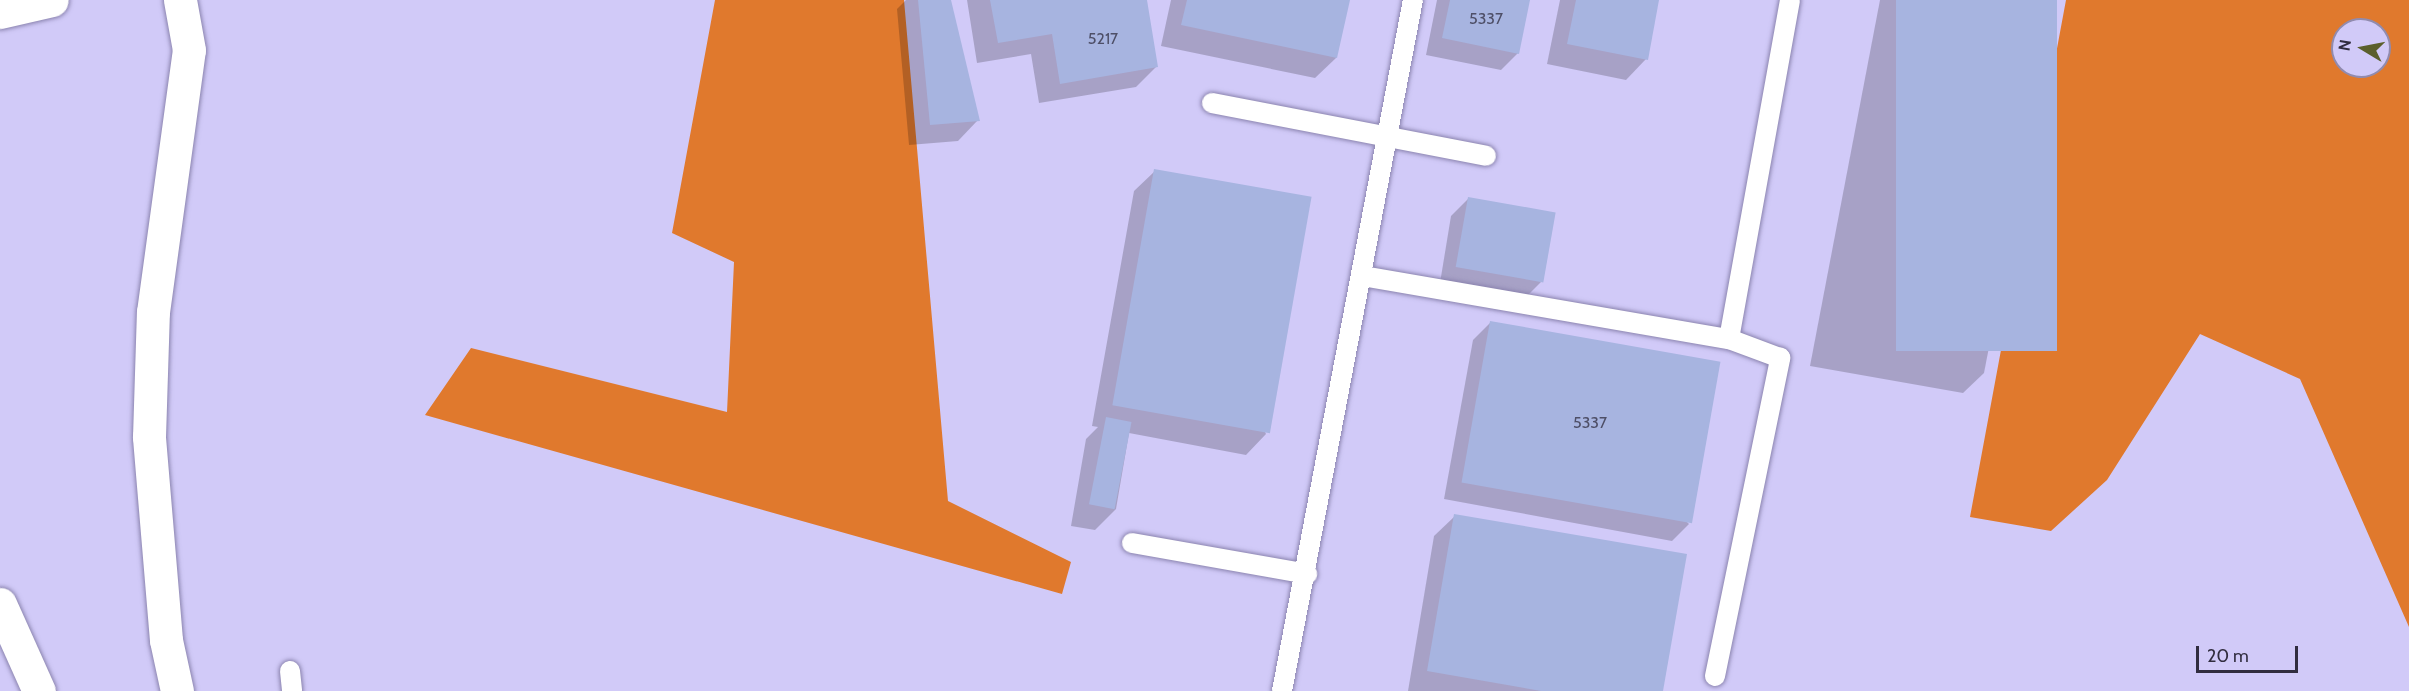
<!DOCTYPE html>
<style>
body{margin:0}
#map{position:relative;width:2409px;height:691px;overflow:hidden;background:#d1caf8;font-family:Cabin,sans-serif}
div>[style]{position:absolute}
.forest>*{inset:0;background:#e0792d}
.shadow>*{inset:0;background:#0003}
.building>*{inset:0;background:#a7b4e0;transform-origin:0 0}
.roads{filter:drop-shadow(0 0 2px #8b84af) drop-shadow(0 0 2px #8b84af)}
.service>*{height:20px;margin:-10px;padding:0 10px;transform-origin:10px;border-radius:10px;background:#fff}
.tertiary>*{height:33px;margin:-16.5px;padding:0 16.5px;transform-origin:16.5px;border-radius:16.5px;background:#fff}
.motorway>*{height:33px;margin:-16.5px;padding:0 16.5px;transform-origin:16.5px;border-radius:16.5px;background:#fff}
span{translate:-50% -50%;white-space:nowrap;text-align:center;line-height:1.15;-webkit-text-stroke:5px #d1caf8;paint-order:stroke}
.number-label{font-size:16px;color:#4e4f67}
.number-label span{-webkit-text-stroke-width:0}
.north{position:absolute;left:2331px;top:18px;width:60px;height:60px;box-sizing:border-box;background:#d1caf8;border:2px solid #918bae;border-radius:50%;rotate:280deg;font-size:16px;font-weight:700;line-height:24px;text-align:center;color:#312d3f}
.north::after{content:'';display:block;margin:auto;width:21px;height:27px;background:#5b5f2c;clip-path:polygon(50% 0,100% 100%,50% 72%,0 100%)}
.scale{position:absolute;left:2196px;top:646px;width:102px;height:27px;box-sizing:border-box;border:3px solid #312d3f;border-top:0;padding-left:8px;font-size:18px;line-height:21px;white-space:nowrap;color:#312d3f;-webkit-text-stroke:4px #d1caf8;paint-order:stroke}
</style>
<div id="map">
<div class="forest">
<i style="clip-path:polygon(715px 0,904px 0,948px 501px,1071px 562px,1062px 594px,425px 415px,471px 348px,727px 412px,734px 262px,672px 233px)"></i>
<i style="clip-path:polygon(evenodd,2066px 0,2409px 0,2409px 627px,2300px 379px,2200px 334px,2107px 480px,2051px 531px,1970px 517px,2066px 0,2343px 30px,2379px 30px,2379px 66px,2343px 66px,2343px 30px)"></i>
</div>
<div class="shadow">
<i style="clip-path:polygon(906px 0,949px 0,978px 120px,958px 141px,909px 145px,897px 9px)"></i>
<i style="clip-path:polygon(967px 0,1145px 0,1156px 67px,1136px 87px,1039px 103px,1031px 54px,977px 63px)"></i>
<i style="clip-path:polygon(1171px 0,1348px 0,1336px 58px,1315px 78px,1161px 46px)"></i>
<i style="clip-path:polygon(1437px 0,1529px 0,1518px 53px,1501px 70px,1426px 55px)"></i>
<i style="clip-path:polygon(1560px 0,1658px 0,1646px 59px,1626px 80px,1547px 64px)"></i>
<i style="clip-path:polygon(1880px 0,2056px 0,1984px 373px,1963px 393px,1810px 366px)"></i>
<i style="clip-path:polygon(1155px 171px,1266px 434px,1246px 455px,1129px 433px,1116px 509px,1095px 530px,1071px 526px,1086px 439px,1098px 427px,1092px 426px,1134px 191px)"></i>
<i style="clip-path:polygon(1468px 199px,1543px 280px,1526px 297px,1440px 283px,1451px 216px)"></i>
<i style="clip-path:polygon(1490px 323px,1689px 524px,1672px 541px,1444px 499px,1473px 340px)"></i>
<i style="clip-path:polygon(1455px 516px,1661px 691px,1408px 691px,1434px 536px)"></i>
</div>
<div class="building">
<i style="clip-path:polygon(918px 0,951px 0,980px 121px,930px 125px)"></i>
<i style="clip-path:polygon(990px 0,1147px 0,1158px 67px,1060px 84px,1052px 34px,998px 43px)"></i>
<i style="clip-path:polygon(1187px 0,1350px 0,1337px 58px,1181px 25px)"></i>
<i style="clip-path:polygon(1450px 0,1530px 0,1519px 54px,1442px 38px)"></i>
<i style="clip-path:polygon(1576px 0,1659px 0,1648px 60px,1567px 44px)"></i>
<i style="left:1896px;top:0;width:161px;height:351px"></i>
<i style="left:1154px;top:169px;width:160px;height:240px;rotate:10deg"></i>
<i style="left:1468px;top:197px;width:89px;height:71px;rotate:10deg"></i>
<i style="left:1490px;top:321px;width:234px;height:164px;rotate:10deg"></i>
<i style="left:1106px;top:417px;width:26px;height:89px;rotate:11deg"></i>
<i style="clip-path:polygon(1454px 514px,1687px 554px,1663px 691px,1541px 691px,1427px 671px)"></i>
</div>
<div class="roads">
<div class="service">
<i style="left:1212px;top:103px;width:279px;rotate:10.9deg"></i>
<i style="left:1363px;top:276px;width:371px;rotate:9.8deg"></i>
<i style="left:1729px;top:339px;width:344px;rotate:-79.8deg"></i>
<i style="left:1132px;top:543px;width:178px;rotate:10deg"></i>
<i style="left:290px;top:671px;width:20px;rotate:84deg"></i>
<i style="left:1715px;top:676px;width:325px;rotate:-78.4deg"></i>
<i style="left:1780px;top:358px;width:54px;rotate:-159.6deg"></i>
<i style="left:1282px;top:691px;width:703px;rotate:-79.27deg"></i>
</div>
<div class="tertiary">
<i style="left:0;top:12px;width:53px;rotate:-13deg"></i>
</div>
<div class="motorway">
<i style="left:0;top:604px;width:95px;rotate:65.9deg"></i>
<i style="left:177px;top:691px;width:52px;rotate:-102.2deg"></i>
<i style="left:166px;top:640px;width:204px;rotate:-94.8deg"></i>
<i style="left:149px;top:437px;width:125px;rotate:-88.2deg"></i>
<i style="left:153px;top:312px;width:264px;rotate:-82.2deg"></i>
<i style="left:189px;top:50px;width:51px;rotate:-100.2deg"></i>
</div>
</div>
<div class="number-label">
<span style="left:1486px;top:19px">5337</span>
<span style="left:1103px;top:39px">5217</span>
<span style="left:1590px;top:423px">5337</span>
</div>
<div class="north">N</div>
<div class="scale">20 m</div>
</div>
